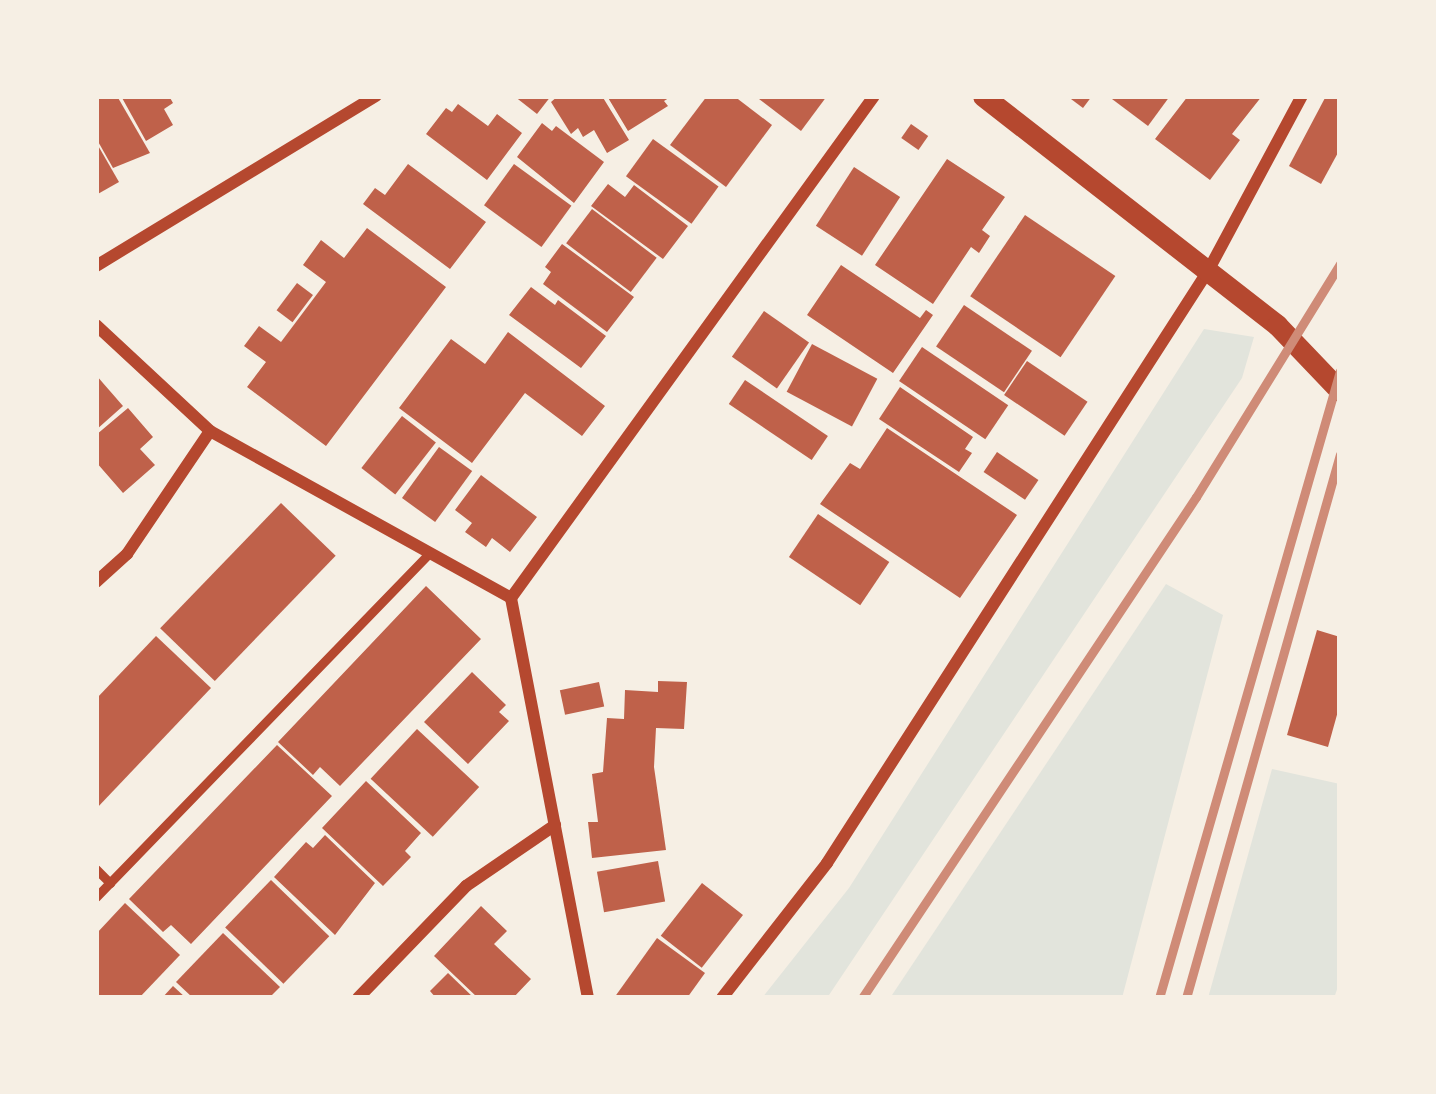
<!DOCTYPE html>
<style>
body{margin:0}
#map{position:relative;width:1436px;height:1094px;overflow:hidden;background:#f6efe4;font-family:Jost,sans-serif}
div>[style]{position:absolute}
.green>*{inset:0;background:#e2e4dc}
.building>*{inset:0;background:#bf614a;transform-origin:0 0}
.service>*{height:9px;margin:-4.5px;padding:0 4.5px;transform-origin:4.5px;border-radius:4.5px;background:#b5482f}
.minor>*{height:12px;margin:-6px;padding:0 6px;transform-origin:6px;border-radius:6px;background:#b5482f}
.tertiary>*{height:21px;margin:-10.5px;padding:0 10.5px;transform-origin:10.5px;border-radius:10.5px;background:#b5482f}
.rail>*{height:9px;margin:-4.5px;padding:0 4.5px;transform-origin:4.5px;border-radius:4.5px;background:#cf8b77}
span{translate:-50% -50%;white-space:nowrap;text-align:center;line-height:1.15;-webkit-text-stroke:9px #f6efe4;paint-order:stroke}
.frame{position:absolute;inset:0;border:99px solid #f6efe4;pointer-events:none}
</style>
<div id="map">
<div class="green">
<i style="clip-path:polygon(1204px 329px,1254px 337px,1242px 378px,827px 998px,762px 998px,849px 888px)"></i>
<i style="clip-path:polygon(1166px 584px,1223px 615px,1122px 998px,890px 998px)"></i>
<i style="clip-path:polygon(1272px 769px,1340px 784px,1340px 981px,1334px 998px,1208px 998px)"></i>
</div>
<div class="building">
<i style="clip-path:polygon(96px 96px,117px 96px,150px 153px,113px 168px,96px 138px)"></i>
<i style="clip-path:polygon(121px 96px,169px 96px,173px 103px,164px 109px,173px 125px,146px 141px)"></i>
<i style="clip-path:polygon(514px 96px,551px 96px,537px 114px)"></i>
<i style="clip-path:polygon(558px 96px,602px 96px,629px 140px,607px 153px,594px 130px,583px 137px,578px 128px,571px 134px,551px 102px)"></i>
<i style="clip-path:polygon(607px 96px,672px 96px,664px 101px,668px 106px,628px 131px)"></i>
<i style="clip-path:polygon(707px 96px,734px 96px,772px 125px,726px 187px,670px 145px)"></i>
<i style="clip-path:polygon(755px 96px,827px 96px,801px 131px)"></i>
<i style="clip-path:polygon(1067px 96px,1092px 96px,1083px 108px)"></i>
<i style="clip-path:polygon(1108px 96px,1170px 96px,1148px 126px)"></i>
<i style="clip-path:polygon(1188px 96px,1262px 96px,1232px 134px,1240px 140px,1210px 180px,1155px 139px)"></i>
<i style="clip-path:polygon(1326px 96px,1340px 96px,1340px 149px,1321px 184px,1289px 166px)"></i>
<i style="clip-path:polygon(458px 104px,488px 126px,497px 114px,522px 133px,487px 180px,426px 134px,446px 108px,452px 112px)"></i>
<i style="clip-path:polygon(542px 123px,552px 131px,556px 126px,604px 162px,574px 203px,517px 157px)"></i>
<i style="left:911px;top:124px;width:21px;height:17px;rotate:35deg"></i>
<i style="left:653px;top:139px;width:81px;height:46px;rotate:36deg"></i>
<i style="clip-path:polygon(96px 142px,119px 182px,96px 195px)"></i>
<i style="clip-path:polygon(947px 159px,1005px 197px,982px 230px,990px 236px,979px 253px,971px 247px,933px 304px,875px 265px)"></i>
<i style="clip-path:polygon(408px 164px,486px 222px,450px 269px,363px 204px,375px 188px,385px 195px)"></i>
<i style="left:514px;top:164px;width:71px;height:51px;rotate:36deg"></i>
<i style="left:854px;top:167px;width:55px;height:70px;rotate:33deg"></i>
<i style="clip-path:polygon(608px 184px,625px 197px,634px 185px,688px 226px,663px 259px,591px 206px)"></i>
<i style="left:592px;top:209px;width:81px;height:43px;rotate:37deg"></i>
<i style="left:1025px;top:215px;width:109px;height:98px;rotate:34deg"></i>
<i style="clip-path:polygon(367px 228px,446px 287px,326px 446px,247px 387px,266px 362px,244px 346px,259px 326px,281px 342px,326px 282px,303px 265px,321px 240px,344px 258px)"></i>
<i style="clip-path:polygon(562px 244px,634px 297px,607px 332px,543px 284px,551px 272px,545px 267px)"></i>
<i style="clip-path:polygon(841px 265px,920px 318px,926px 310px,933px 315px,893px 373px,807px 315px)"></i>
<i style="left:297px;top:283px;width:20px;height:34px;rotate:37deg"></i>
<i style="clip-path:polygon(531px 287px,555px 305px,558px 300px,606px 336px,581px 368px,509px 315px)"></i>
<i style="left:964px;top:305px;width:82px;height:50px;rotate:34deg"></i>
<i style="left:764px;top:311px;width:55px;height:56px;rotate:35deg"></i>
<i style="clip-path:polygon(508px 332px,605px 406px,582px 436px,525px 393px,472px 463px,399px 408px,451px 339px,485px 364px)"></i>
<i style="left:812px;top:344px;width:74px;height:54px;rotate:28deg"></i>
<i style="left:922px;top:347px;width:104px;height:41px;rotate:34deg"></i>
<i style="left:1027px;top:361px;width:73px;height:41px;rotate:34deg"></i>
<i style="clip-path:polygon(96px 375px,123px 406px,96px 430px)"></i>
<i style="left:745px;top:380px;width:100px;height:29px;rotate:34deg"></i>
<i style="clip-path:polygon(900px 387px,973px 437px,965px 449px,972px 453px,959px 472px,879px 419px)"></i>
<i style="clip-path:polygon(128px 408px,153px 437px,140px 449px,155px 465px,123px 493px,96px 462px,96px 435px)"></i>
<i style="left:402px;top:416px;width:43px;height:66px;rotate:38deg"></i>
<i style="clip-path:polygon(887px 428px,1017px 515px,960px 598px,820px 504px,850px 463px,860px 469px)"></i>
<i style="left:439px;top:447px;width:41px;height:63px;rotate:36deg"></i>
<i style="left:997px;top:452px;width:50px;height:24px;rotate:34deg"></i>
<i style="clip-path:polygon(481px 475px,537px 517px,510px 552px,492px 538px,486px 547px,465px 532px,472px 523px,455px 510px)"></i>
<i style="left:281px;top:503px;width:76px;height:174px;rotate:44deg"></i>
<i style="left:818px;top:514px;width:86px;height:52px;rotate:34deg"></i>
<i style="clip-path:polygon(426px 586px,481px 639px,340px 786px,320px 767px,313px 775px,278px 742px)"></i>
<i style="clip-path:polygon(1317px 630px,1340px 637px,1340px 704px,1328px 747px,1287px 735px)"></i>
<i style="clip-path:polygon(156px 636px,211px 688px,96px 809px,96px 699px)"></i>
<i style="clip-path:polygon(472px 672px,506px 705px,499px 712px,509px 721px,468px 764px,424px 722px)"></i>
<i style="clip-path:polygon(658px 681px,687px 682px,684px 729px,656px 728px,654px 767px,666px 850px,592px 858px,588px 822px,598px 822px,592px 774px,603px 772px,607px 718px,624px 719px,625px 690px,658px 692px)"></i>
<i style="left:599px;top:682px;width:25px;height:40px;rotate:78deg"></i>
<i style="left:417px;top:729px;width:85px;height:68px;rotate:43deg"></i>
<i style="clip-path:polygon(277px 745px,332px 796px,191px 944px,171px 925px,163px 932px,129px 899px)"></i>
<i style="clip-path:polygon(366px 781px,421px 833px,405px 851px,411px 857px,383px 886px,322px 828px)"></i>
<i style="clip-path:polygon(325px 835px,375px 883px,335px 935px,274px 877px,306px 842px,313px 848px)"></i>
<i style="left:658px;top:861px;width:41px;height:62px;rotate:80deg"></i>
<i style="left:271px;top:880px;width:81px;height:66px;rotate:44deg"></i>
<i style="left:702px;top:883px;width:52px;height:67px;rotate:38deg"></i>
<i style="clip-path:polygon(125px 903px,180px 955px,139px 998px,96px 998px,96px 934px)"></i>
<i style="clip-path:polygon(481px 906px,507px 931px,494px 944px,531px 979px,513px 998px,478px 998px,434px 956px)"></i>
<i style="clip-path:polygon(223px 933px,280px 987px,269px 998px,193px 998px,176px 982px)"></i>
<i style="clip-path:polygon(657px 938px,705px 973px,687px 998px,614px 998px)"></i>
<i style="clip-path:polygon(448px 973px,474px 998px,436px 998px,430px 991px)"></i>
<i style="clip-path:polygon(173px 986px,186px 998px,162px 998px)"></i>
</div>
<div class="service">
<i style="left:96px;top:869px;width:20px;rotate:45deg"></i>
<i style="left:96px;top:897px;width:479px;rotate:-45.9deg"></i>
</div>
<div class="minor">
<i style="left:96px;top:266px;width:328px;rotate:-31.3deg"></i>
<i style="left:96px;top:325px;width:156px;rotate:42.9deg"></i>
<i style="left:210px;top:431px;width:344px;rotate:29deg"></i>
<i style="left:96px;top:582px;width:42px;rotate:-42.1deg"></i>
<i style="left:127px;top:554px;width:148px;rotate:-56deg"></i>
<i style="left:358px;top:998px;width:156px;rotate:-46deg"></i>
<i style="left:466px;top:886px;width:108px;rotate:-34.4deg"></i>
<i style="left:588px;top:998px;width:407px;rotate:-100.9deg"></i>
<i style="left:511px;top:598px;width:619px;rotate:-54.13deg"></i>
<i style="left:722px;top:998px;width:171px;rotate:-52.1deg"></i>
<i style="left:827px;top:863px;width:704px;rotate:-57.24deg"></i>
<i style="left:1208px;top:271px;width:199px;rotate:-61.8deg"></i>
</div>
<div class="tertiary">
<i style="left:983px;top:96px;width:373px;rotate:37.9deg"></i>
<i style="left:1277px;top:325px;width:91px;rotate:46.3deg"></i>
</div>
<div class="rail">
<i style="left:862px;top:998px;width:602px;rotate:-56.31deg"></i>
<i style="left:1196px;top:497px;width:274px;rotate:-58.3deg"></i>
<i style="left:1159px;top:998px;width:653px;rotate:-73.9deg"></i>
<i style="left:1186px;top:998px;width:565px;rotate:-74.19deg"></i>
</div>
<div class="frame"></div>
</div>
